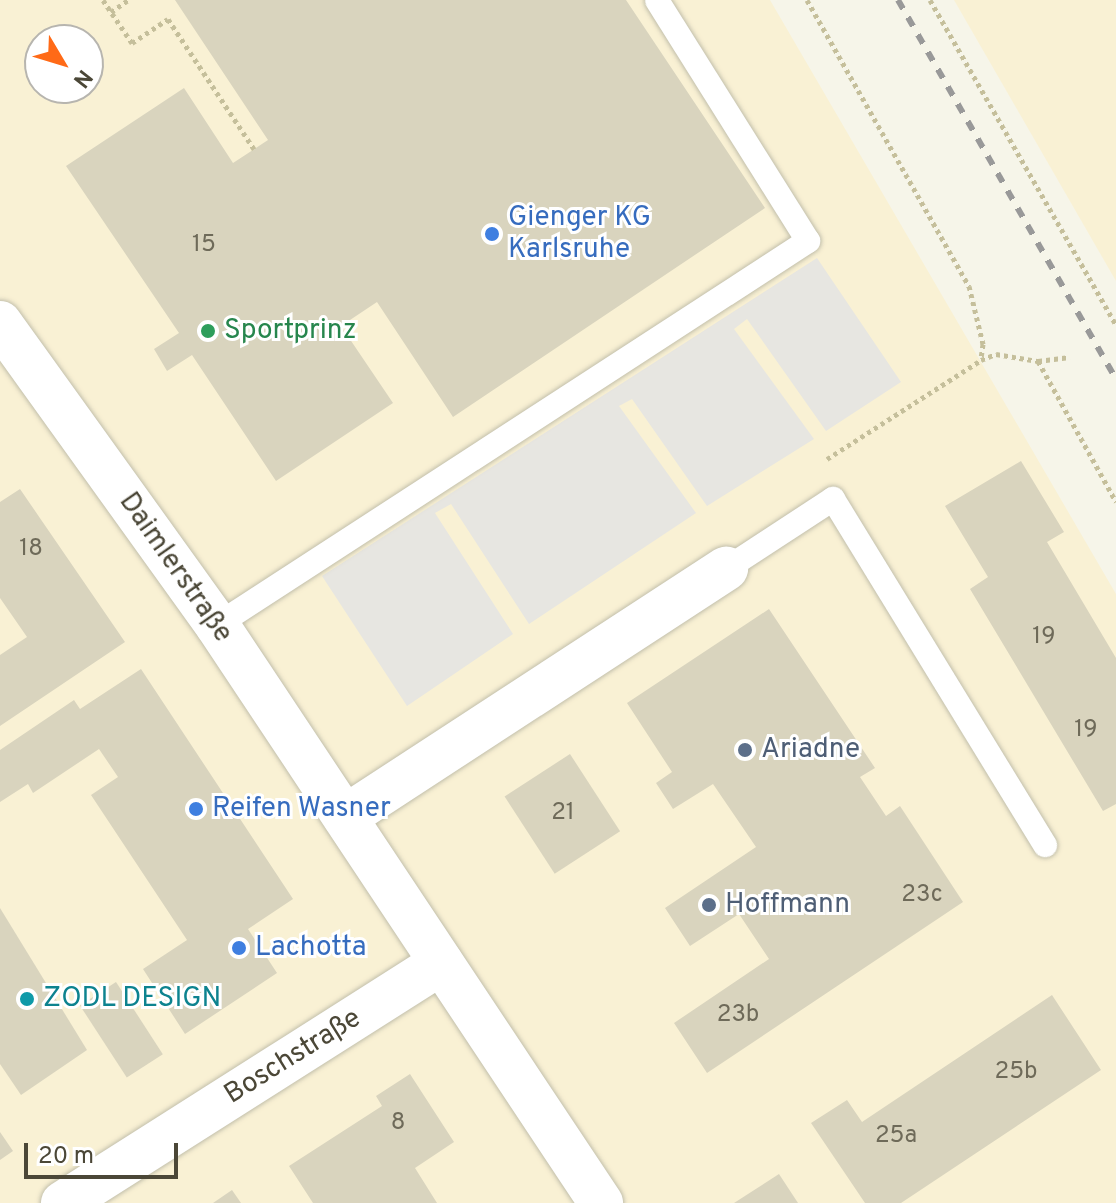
<!DOCTYPE html>
<meta charset="utf-8">
<style>
body{margin:0}
#map{position:relative;width:1116px;height:1203px;overflow:hidden;background:#f6f5e9;font-family:Overpass,sans-serif}
div>[style]{position:absolute}
.commercial>*{inset:0;background:#f9f1d4}
.parking>*{inset:0;background:#e7e6e1}
.building>*{inset:0;background:#d9d4be;transform-origin:0 0}
.path>*{height:5px;margin-top:-2.5px;transform-origin:0;background:repeating-linear-gradient(90deg,#c5bf9b 0 4px,transparent 0 8px)}
.roads{filter:drop-shadow(0 0 2px #c2bfab) drop-shadow(0 0 2px #c2bfab)}
.lane>*{height:24px;margin:-12px;padding:0 12px;transform-origin:12px;border-radius:12px;background:#fff}
.street>*{height:44px;margin:-22px;padding:0 22px;transform-origin:22px;border-radius:22px;background:#fff}
.rail>*{height:6px;margin-top:-3px;transform-origin:0;background:repeating-linear-gradient(90deg,#999 0 10px,transparent 0 20px)}
.dots>*{width:22px;height:22px;translate:-50% -50%;box-sizing:border-box;border:4px solid #fff;border-radius:50%}
span{translate:-50% -50%;white-space:nowrap;text-align:center;line-height:1.15;-webkit-text-stroke:6px #fff;paint-order:stroke}
.number-label{font-size:24px;color:#6e6a59}
.number-label span{-webkit-text-stroke-width:0}
.shop-label{font-size:28px;color:#366cbe}
.left{translate:0 -50%;text-align:left}
.leisure-label{font-size:28px;color:#27864d}
.street-label{font-size:28px;color:#4b4737}
.service-label{font-size:28px;color:#4e5e75}
.culture-label{font-size:28px;color:#0d838f}
.north{position:absolute;left:24px;top:24px;width:80px;height:80px;box-sizing:border-box;background:#fff;border:2px solid #b7b5af;border-radius:50%;rotate:128deg;font-size:22px;font-weight:700;line-height:32px;text-align:center;color:#4b4737}
.north::after{content:'';display:block;margin:auto;width:28px;height:36px;background:#ff6a17;clip-path:polygon(50% 0,100% 100%,50% 72%,0 100%)}
.scale{position:absolute;left:24px;top:1143px;width:154px;height:36px;box-sizing:border-box;border:4px solid #4b4737;border-top:0;padding-left:10px;font-size:24px;line-height:28px;white-space:nowrap;color:#4b4737;-webkit-text-stroke:6px #fff;paint-order:stroke}
</style>
<div id="map">
<div class="commercial">
<i style="clip-path:polygon(evenodd,0 0,770px 0,1116px 594px,1116px 1203px,0 1203px,0 0,40px 40px,88px 40px,88px 88px,40px 88px,40px 40px)"></i>
<i style="clip-path:polygon(954px 0,1116px 0,1116px 281px)"></i>
</div>
<div class="parking">
<i style="clip-path:polygon(817px 258px,901px 382px,826px 431px,747px 319px,734px 329px,814px 439px,707px 506px,632px 399px,619px 406px,696px 513px,529px 624px,451px 504px,435px 513px,513px 634px,407px 706px,322px 576px)"></i>
</div>
<div class="building">
<i style="clip-path:polygon(175px 0,626px 0,765px 208px,453px 417px,377px 302px,341px 326px,393px 403px,276px 481px,192px 355px,167px 371px,154px 349px,179px 333px,66px 166px,184px 88px,233px 163px,268px 140px)"></i>
<i style="clip-path:polygon(1021px 461px,1064px 532px,1047px 542px,1116px 658px,1116px 804px,1103px 811px,970px 589px,988px 577px,945px 506px)"></i>
<i style="clip-path:polygon(20px 489px,125px 642px,0 726px,0 655px,27px 637px,0 598px,0 502px)"></i>
<i style="clip-path:polygon(769px 609px,875px 768px,860px 777px,886px 816px,900px 806px,963px 902px,707px 1073px,674px 1023px,769px 959px,739px 914px,690px 946px,665px 908px,756px 847px,713px 784px,673px 809px,656px 783px,672px 772px,627px 703px)"></i>
<i style="clip-path:polygon(141px 669px,293px 899px,248px 929px,277px 973px,185px 1034px,143px 969px,187px 940px,91px 795px,118px 777px,99px 749px,33px 793px,28px 784px,0 802px,0 750px,74px 700px,80px 709px)"></i>
<i style="left:570px;top:754px;width:92px;height:78px;rotate:57deg"></i>
<i style="clip-path:polygon(0 908px,87px 1050px,21px 1095px,0 1064px)"></i>
<i style="left:116px;top:982px;width:86px;height:43px;rotate:57deg"></i>
<i style="clip-path:polygon(1052px 995px,1101px 1070px,901px 1203px,865px 1203px,811px 1123px,847px 1100px,862px 1122px)"></i>
<i style="clip-path:polygon(410px 1074px,454px 1142px,415px 1168px,437px 1203px,313px 1203px,289px 1166px,382px 1106px,376px 1096px)"></i>
<i style="clip-path:polygon(0 1132px,13px 1151px,0 1160px)"></i>
<i style="clip-path:polygon(779px 1174px,798px 1203px,734px 1203px)"></i>
<i style="clip-path:polygon(232px 1190px,241px 1203px,213px 1203px)"></i>
</div>
<div class="path">
<i style="left:103px;top:0;width:52px;rotate:56deg"></i>
<i style="left:132px;top:43px;width:43px;rotate:-33.7deg"></i>
<i style="left:168px;top:19px;width:156px;rotate:56.5deg"></i>
<i style="left:807px;top:0;width:329px;rotate:60.5deg"></i>
<i style="left:969px;top:286px;width:60px;rotate:76.4deg"></i>
<i style="left:983px;top:344px;width:15px;rotate:98deg"></i>
<i style="left:930px;top:0;width:374px;rotate:60.2deg"></i>
<i style="left:111px;top:12px;width:21px;rotate:-35deg"></i>
<i style="left:1038px;top:361px;width:161px;rotate:61deg"></i>
<i style="left:827px;top:459px;width:183px;rotate:-32.7deg"></i>
<i style="left:981px;top:360px;width:16px;rotate:-22deg"></i>
<i style="left:996px;top:354px;width:43px;rotate:9.5deg"></i>
<i style="left:1038px;top:361px;width:32px;rotate:-7deg"></i>
</div>
<div class="roads">
<div class="lane">
<i style="left:726px;top:569px;width:128px;rotate:-33.2deg"></i>
<i style="left:833px;top:499px;width:406px;rotate:58.5deg"></i>
<i style="left:217px;top:625px;width:705px;rotate:-33.01deg"></i>
<i style="left:808px;top:241px;width:284px;rotate:-122.1deg"></i>
</div>
<div class="street">
<i style="left:0;top:323px;width:372px;rotate:54.3deg"></i>
<i style="left:217px;top:625px;width:694px;rotate:56.4deg"></i>
<i style="left:345px;top:817px;width:455px;rotate:-33.1deg"></i>
<i style="left:63px;top:1203px;width:448px;rotate:-32.4deg"></i>
</div>
</div>
<div class="rail">
<i style="left:898px;top:0;width:437px;rotate:60.1deg"></i>
</div>
<div class="dots">
<i style="left:492px;top:234px;background:#3f7fe0"></i>
<i style="left:208px;top:331px;background:#2e9e5b"></i>
<i style="left:745px;top:750px;background:#5c6f8a"></i>
<i style="left:196px;top:809px;background:#3f7fe0"></i>
<i style="left:709px;top:905px;background:#5c6f8a"></i>
<i style="left:239px;top:948px;background:#3f7fe0"></i>
<i style="left:27px;top:999px;background:#0f9aa8"></i>
</div>
<div class="number-label">
<span style="left:204px;top:246px">15</span>
<span style="left:31px;top:550px">18</span>
<span style="left:1044px;top:638px">19</span>
<span style="left:1086px;top:731px">19</span>
<span style="left:563px;top:814px">21</span>
<span style="left:922px;top:896px">23c</span>
<span style="left:738px;top:1016px">23b</span>
<span style="left:1016px;top:1073px">25b</span>
<span style="left:398px;top:1124px">8</span>
<span style="left:896px;top:1137px">25a</span>
</div>
<div class="shop-label">
<span class="left" style="left:508px;top:234px">Gienger KG<br>Karlsruhe</span>
<span class="left" style="left:212px;top:809px">Reifen Wasner</span>
<span class="left" style="left:255px;top:948px">Lachotta</span>
</div>
<div class="leisure-label">
<span class="left" style="left:224px;top:331px">Sportprinz</span>
</div>
<div class="street-label">
<span style="left:175px;top:568px;rotate:55deg">Daimlerstraße</span>
<span style="left:293px;top:1057px;rotate:-32deg">Boschstraße</span>
</div>
<div class="service-label">
<span class="left" style="left:761px;top:750px">Ariadne</span>
<span class="left" style="left:725px;top:905px">Hoffmann</span>
</div>
<div class="culture-label">
<span class="left" style="left:43px;top:999px">ZODL DESIGN</span>
</div>
<div class="north">N</div>
<div class="scale">20 m</div>
</div>
